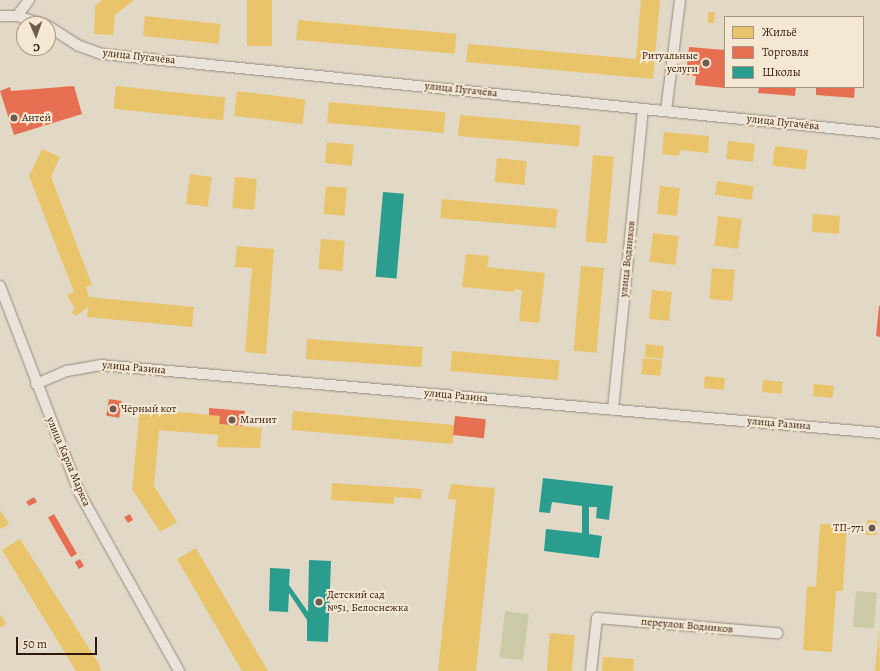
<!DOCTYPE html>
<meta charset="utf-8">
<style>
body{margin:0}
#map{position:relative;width:880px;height:671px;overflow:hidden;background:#e2d8c6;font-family:Alegreya,serif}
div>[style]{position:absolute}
.green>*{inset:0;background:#cbcba8;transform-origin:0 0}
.homes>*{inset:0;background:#e9c46a;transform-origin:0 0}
.shops>*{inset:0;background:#e76f51;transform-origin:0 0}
.schools>*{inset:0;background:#2a9d8f;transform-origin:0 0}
.roads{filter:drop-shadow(0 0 1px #948b80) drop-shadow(0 0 1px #948b80)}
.minor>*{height:10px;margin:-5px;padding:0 5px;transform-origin:5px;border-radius:5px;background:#e9e3da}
.dots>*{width:11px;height:11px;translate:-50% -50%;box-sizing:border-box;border:2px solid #f5e8d2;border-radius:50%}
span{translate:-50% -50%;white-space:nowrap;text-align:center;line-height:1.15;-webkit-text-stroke:4px #f5e8d2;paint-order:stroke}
.street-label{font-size:11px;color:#31180f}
.poi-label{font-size:11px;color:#31180f}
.right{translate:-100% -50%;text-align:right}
.left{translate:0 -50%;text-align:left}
.legend{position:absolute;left:724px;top:16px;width:140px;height:72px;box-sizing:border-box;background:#f5e8d2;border:1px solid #a79584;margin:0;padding:5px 7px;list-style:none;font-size:12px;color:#31180f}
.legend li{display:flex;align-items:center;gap:8px;height:20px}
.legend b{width:20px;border:1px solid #a79584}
.north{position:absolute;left:16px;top:16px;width:40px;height:40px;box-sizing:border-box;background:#f5e8d2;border:1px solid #a79584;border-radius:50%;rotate:178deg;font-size:11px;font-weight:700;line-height:16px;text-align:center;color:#31180f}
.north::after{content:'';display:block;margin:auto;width:14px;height:18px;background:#6f5b4f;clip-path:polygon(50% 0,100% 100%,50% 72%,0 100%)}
.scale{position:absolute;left:16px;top:637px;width:81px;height:18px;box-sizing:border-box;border:2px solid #31180f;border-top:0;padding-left:5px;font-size:12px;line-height:14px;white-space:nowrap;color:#31180f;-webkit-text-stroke:3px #f5e8d2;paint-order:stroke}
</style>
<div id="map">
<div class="green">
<i style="left:856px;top:591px;width:21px;height:36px;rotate:5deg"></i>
<i style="left:505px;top:611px;width:24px;height:47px;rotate:7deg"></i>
</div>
<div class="homes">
<i style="clip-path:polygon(102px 0,134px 0,115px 15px,113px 35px,94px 34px,95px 6px)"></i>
<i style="left:247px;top:0;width:25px;height:46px"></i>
<i style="clip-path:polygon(641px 0,660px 0,653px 79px,466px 62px,468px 44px,636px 59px)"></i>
<i style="clip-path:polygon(708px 12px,715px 12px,714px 23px,708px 23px)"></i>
<i style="left:145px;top:16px;width:76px;height:20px;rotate:6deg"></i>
<i style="left:298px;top:20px;width:159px;height:20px;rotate:5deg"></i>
<i style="left:116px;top:86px;width:110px;height:23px;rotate:6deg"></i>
<i style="left:237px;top:91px;width:69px;height:25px;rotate:7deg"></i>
<i style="left:329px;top:102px;width:117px;height:21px;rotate:5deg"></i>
<i style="left:460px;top:115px;width:121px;height:21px;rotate:5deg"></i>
<i style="clip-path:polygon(664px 132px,709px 136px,708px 153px,680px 150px,679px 156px,662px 154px)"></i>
<i style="left:728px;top:141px;width:27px;height:18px;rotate:6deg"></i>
<i style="left:327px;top:142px;width:27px;height:21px;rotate:6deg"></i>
<i style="left:775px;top:146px;width:33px;height:20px;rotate:7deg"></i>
<i style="clip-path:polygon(42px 149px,60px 157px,51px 177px,92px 285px,86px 287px,89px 297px,194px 307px,192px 327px,87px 317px,88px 307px,76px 316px,71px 312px,75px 309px,67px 295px,74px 292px,29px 176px)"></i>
<i style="left:593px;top:155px;width:21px;height:87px;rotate:5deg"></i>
<i style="left:497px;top:158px;width:30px;height:24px;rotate:6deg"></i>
<i style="left:190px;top:174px;width:22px;height:30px;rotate:8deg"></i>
<i style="left:235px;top:177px;width:22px;height:31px;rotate:5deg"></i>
<i style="left:717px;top:181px;width:37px;height:14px;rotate:8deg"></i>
<i style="left:326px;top:186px;width:21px;height:28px;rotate:5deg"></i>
<i style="left:660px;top:186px;width:20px;height:28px;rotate:6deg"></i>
<i style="left:442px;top:199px;width:116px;height:19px;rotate:5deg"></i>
<i style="left:813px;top:214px;width:27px;height:18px;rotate:4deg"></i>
<i style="left:718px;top:216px;width:24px;height:30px;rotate:7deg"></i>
<i style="left:653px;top:233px;width:26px;height:29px;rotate:7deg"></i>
<i style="left:321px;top:239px;width:24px;height:30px;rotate:5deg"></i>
<i style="clip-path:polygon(237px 246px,274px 249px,266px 354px,245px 352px,252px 268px,235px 267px)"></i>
<i style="clip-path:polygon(466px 254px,489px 256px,487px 267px,545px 273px,539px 323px,519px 321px,522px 290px,514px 289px,514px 292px,462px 287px)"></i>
<i style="left:581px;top:266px;width:23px;height:85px;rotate:5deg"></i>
<i style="left:712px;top:268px;width:23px;height:31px;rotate:5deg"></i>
<i style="left:652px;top:290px;width:20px;height:29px;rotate:6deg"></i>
<i style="left:307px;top:339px;width:116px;height:20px;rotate:4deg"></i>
<i style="left:646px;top:344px;width:18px;height:13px;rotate:6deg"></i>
<i style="left:452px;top:351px;width:108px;height:20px;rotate:5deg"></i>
<i style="left:643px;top:358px;width:19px;height:16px;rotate:6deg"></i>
<i style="left:705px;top:376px;width:20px;height:12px;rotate:6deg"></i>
<i style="left:763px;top:380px;width:20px;height:12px;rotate:6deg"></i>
<i style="left:814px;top:384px;width:20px;height:12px;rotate:6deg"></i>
<i style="clip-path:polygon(140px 408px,220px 416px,219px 424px,262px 428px,260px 448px,217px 447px,218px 435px,159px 430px,154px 486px,177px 522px,160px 532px,132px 489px)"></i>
<i style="left:293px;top:411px;width:162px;height:19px;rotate:5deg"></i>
<i style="clip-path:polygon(332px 483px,422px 489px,421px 499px,394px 497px,394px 504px,331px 500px)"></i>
<i style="clip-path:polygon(451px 484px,495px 488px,476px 671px,438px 671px,456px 500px,448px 499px)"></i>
<i style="clip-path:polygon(0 510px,9px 524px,0 529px)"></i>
<i style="clip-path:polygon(867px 520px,877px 521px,877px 535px,866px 535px)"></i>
<i style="clip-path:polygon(820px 524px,847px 525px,843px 591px,836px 591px,832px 652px,803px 650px,807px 586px,816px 587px)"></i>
<i style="clip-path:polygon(20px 539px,99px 664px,101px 671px,76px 671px,2px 550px)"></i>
<i style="clip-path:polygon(196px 548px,207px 567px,268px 671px,242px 671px,177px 559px)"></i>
<i style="clip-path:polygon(0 614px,6px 624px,0 628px)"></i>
<i style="clip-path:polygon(879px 629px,880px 671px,875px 671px)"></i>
<i style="left:550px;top:633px;width:25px;height:38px;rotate:5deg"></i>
<i style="clip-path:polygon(603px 657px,634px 659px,633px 671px,602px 671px)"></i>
</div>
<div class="shops">
<i style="clip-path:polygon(689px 47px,725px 50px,725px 88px,695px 85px,696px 76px,686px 75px)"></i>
<i style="clip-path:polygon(74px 86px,82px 114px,14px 135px,0 91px,10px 87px,11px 91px)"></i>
<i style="clip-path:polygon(759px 87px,796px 87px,795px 96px,758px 93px)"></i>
<i style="clip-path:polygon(816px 87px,855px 87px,854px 98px,816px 95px)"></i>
<i style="clip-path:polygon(879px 306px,880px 306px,880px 337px,876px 336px)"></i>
<i style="left:109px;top:399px;width:13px;height:17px;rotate:9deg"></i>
<i style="clip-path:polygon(209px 408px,245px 411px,243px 426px,219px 424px,220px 416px,209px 415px)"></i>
<i style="left:455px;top:416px;width:31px;height:19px;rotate:6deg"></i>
<i style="clip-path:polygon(34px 497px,37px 502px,29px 506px,26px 502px)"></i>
<i style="left:54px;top:514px;width:46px;height:7px;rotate:60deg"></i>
<i style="clip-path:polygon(130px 514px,133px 520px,128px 523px,124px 517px)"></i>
<i style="left:80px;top:559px;width:8px;height:6px;rotate:60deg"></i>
</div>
<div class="schools">
<i style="left:383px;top:192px;width:21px;height:85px;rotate:5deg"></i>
<i style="clip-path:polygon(543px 478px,613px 486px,609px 520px,596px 518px,597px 507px,589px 507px,589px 534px,602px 536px,599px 558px,544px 551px,546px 529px,582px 533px,582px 506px,552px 502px,550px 513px,539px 512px)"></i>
<i style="clip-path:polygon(309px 560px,331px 561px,328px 642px,307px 641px,307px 620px,289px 593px,288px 612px,269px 611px,270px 568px,290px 569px,289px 585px,308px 612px)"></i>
</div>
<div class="roads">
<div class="minor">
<i style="left:0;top:16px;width:17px"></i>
<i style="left:17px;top:16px;width:28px;rotate:17deg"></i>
<i style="left:17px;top:16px;width:20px;rotate:-53deg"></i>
<i style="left:48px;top:26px;width:35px;rotate:33deg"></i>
<i style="left:77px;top:45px;width:27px;rotate:20deg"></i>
<i style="left:102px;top:54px;width:782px;rotate:5.8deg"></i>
<i style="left:666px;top:111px;width:112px;rotate:-82.8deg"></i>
<i style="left:0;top:286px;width:221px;rotate:69deg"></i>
<i style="left:79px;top:492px;width:205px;rotate:60.8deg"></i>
<i style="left:36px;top:384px;width:34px;rotate:-23deg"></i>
<i style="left:67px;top:371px;width:34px;rotate:-10deg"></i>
<i style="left:100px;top:365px;width:783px;rotate:4.98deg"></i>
<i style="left:613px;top:409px;width:301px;rotate:-84.3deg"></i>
<i style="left:591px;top:671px;width:53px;rotate:-83.5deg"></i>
<i style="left:597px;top:618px;width:181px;rotate:4.8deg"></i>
</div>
</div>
<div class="dots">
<i style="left:706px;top:63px;background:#6f5b4f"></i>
<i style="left:14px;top:118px;background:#6f5b4f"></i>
<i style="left:113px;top:409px;background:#6f5b4f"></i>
<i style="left:232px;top:420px;background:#6f5b4f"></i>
<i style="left:872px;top:528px;background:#6f5b4f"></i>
<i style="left:319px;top:602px;background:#6f5b4f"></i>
</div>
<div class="street-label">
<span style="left:139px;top:57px;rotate:6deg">улица Пугачёва</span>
<span style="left:461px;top:90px;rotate:6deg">улица Пугачёва</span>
<span style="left:783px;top:123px;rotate:6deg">улица Пугачёва</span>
<span style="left:628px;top:259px;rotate:-84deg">улица Водников</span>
<span style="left:134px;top:368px;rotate:5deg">улица Разина</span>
<span style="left:456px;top:396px;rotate:5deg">улица Разина</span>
<span style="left:779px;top:424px;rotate:5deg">улица Разина</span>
<span style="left:68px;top:462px;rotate:67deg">улица Карла Маркса</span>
<span style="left:687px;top:626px;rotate:5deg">переулок Водников</span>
</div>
<div class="poi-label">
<span class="right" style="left:698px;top:63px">Ритуальные<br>услуги</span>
<span class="left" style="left:22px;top:118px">Антей</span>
<span class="left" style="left:121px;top:409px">Чёрный кот</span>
<span class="left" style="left:240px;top:420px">Магнит</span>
<span class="right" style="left:864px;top:528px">ТП-771</span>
<span class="left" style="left:327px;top:602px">Детский сад<br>№51, Белоснежка</span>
</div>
<ul class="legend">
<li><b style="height:11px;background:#e9c46a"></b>Жильё</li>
<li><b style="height:11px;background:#e76f51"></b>Торговля</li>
<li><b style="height:11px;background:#2a9d8f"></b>Школы</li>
</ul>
<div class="north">С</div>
<div class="scale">50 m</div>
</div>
